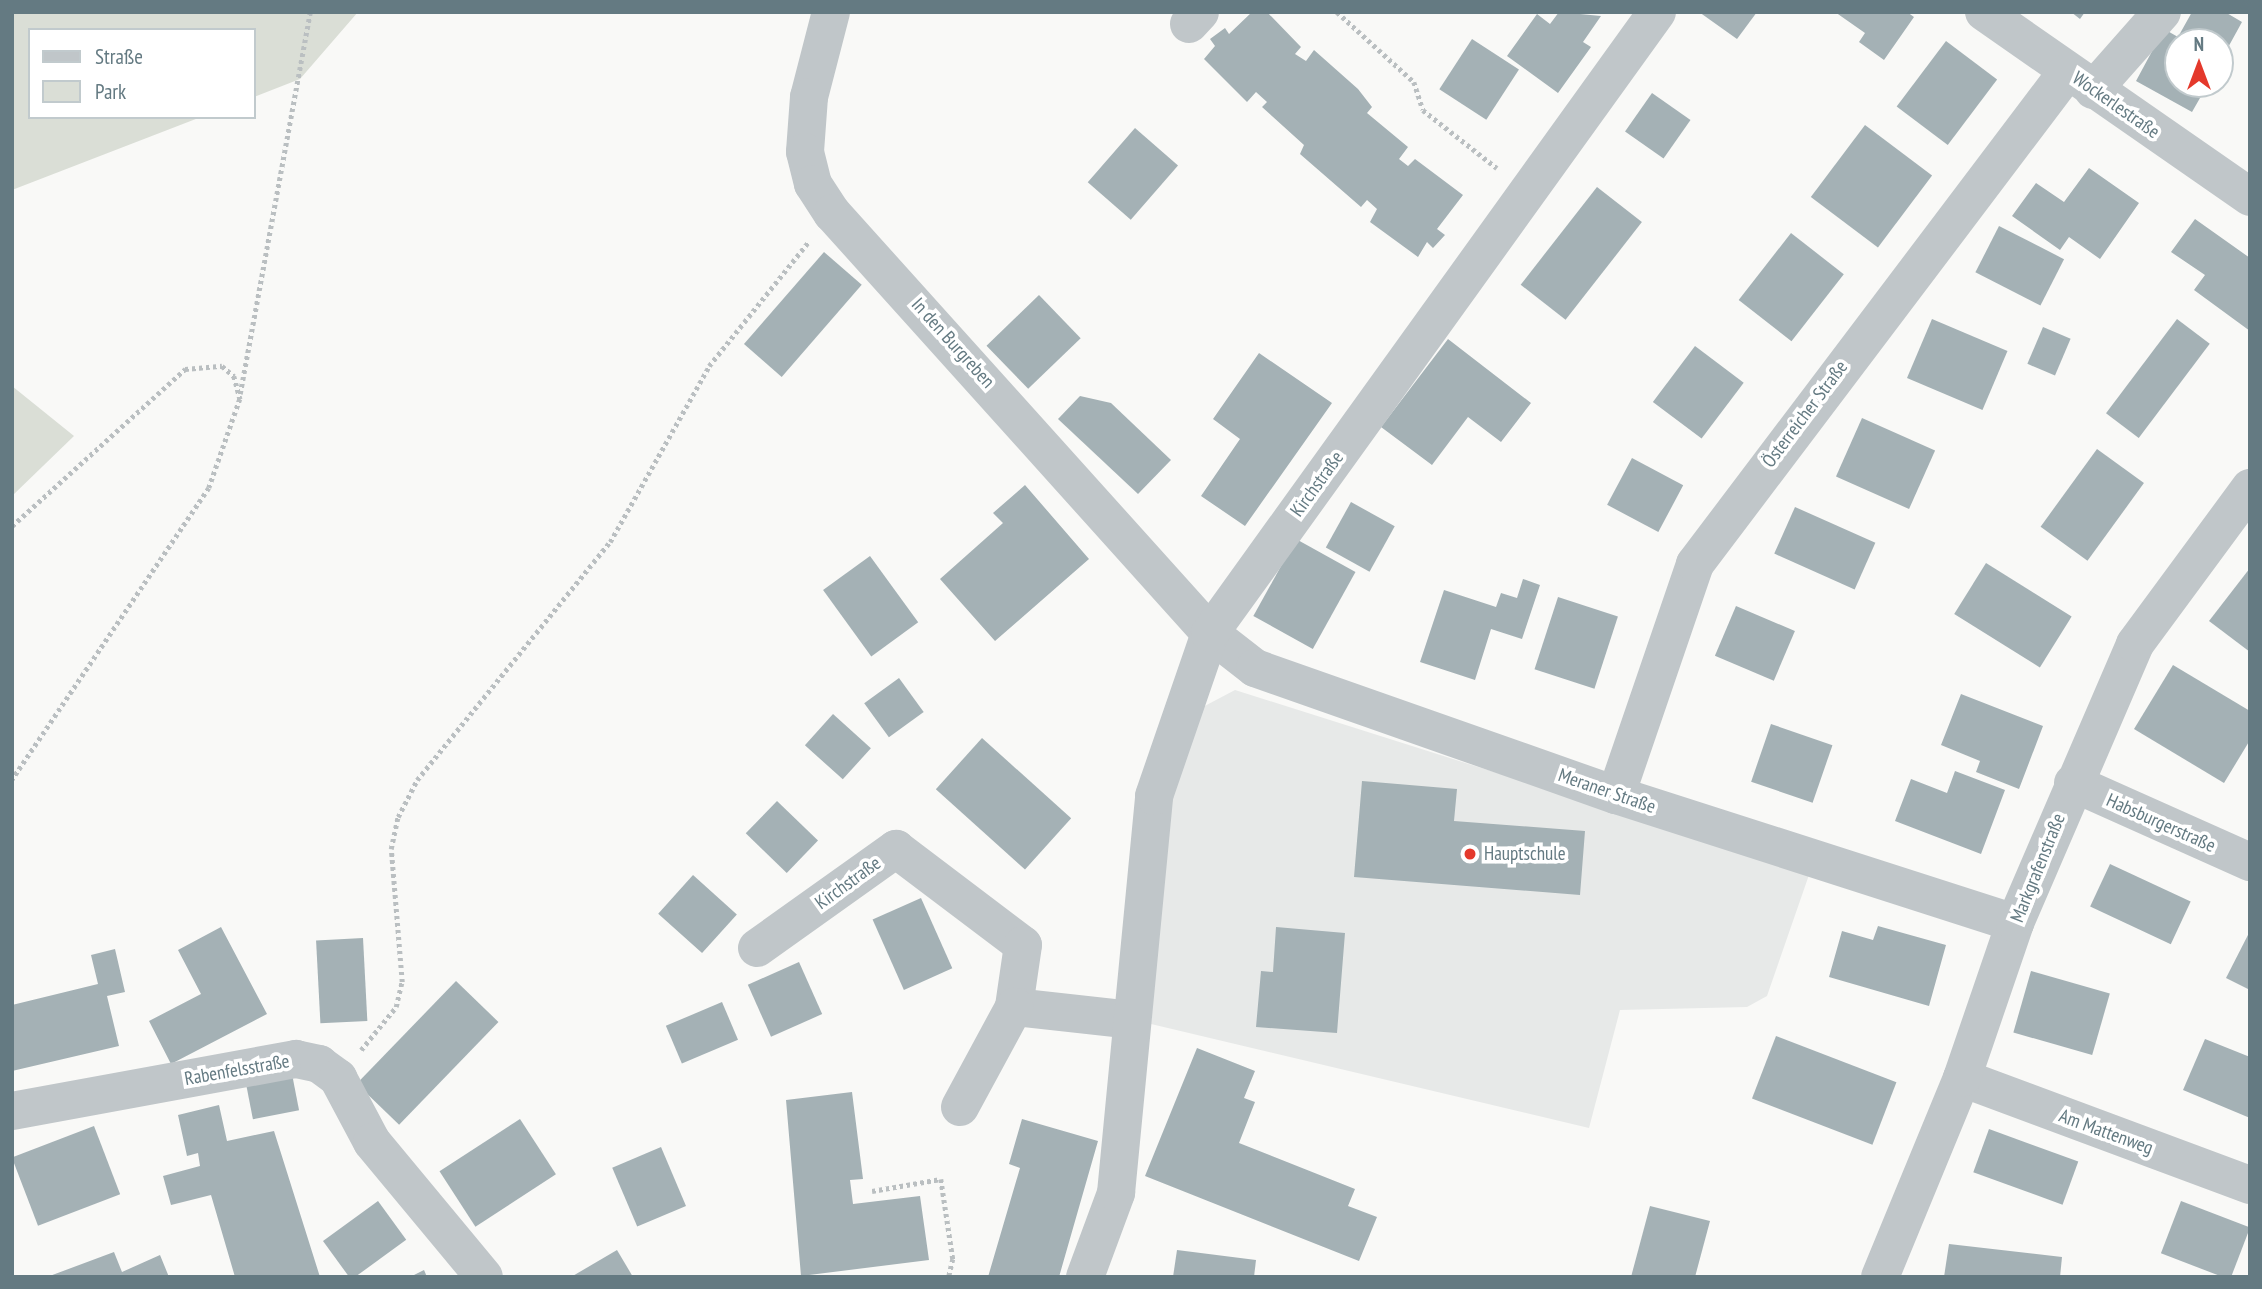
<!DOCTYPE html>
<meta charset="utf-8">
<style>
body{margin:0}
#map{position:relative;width:2262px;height:1289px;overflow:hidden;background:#f9f9f7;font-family:"PT Sans Narrow",sans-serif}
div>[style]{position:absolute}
.built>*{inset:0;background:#e7e9e8}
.green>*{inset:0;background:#daded6}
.building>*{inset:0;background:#a4b1b5;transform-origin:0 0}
.path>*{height:4.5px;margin-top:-2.25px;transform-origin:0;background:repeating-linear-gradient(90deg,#babfc1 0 3.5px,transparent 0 7px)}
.minor>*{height:38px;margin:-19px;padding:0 19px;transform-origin:19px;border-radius:19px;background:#c0c6c9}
.dots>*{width:19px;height:19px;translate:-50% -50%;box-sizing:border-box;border:4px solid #fff;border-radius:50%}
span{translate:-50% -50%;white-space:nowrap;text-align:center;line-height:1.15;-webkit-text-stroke:7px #fff;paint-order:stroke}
.street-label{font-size:19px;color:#647a82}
.poi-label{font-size:19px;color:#647a82}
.left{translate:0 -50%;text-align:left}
.frame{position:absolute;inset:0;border:14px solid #647a82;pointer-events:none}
.legend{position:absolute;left:28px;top:28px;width:228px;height:91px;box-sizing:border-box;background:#fff;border:2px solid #c1cacd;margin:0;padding:9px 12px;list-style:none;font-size:21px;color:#647a82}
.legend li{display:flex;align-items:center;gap:14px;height:35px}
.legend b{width:35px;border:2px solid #c1cacd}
.north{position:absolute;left:2164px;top:28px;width:70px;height:70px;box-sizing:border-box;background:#fff;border:2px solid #c1cacd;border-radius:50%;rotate:0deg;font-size:19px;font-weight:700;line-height:28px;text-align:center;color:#647a82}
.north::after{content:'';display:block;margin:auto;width:24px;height:32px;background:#e4392c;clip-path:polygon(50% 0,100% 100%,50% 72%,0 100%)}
</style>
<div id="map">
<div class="built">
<i style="clip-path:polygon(1235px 690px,1810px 872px,1767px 996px,1747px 1007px,1620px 1010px,1589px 1128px,1151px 1024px,1172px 779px,1199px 709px)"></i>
</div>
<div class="green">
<i style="clip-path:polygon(12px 12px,358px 12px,300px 79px,254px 97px,254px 30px,30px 30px,30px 117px,201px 117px,12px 190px)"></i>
<i style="clip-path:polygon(12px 386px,74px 436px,12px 496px)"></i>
</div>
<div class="building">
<i style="clip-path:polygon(1252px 12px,1267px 12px,1301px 47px,1295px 54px,1306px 61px,1314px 50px,1358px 89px,1372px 107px,1367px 113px,1408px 147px,1399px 159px,1408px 166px,1415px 159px,1463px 195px,1437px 229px,1445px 235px,1433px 248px,1427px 242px,1418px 257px,1370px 222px,1377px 209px,1367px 200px,1361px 207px,1300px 154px,1304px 145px,1262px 107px,1267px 102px,1256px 92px,1247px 102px,1204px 59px,1215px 46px,1210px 39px,1225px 28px,1229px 34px)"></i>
<i style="clip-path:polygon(1559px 12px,1601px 16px,1583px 42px,1591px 47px,1558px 93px,1507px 56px,1537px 14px,1550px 24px)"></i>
<i style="clip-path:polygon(1699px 12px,1757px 12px,1737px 39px)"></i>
<i style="clip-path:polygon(1835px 12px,1907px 12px,1914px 17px,1884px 60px,1859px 42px,1865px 33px)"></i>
<i style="clip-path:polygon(2071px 12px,2085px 12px,2080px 19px)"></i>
<i style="clip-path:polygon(2192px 12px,2225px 12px,2242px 22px,2220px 62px,2220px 42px,2178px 42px,2178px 84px,2208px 84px,2192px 112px,2136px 81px,2164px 29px,2178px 37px)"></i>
<i style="left:1472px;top:39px;width:56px;height:60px;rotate:33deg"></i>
<i style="left:1946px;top:41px;width:64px;height:82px;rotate:37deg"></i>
<i style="left:1652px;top:93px;width:47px;height:47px;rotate:35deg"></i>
<i style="left:1865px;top:125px;width:84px;height:90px;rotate:37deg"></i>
<i style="left:1135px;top:128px;width:57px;height:72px;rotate:41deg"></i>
<i style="clip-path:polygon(2089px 168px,2139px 203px,2100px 259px,2069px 237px,2060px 250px,2012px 216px,2036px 183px,2064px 202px)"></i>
<i style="left:1597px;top:187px;width:57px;height:124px;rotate:38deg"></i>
<i style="clip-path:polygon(2195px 219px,2250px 258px,2250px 331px,2194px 290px,2205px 275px,2171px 252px)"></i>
<i style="left:1999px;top:226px;width:73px;height:52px;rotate:27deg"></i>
<i style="left:1791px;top:233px;width:67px;height:85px;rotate:38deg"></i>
<i style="left:824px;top:252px;width:50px;height:122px;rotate:41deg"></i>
<i style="left:1039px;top:295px;width:60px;height:73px;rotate:46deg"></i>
<i style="left:1932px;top:319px;width:82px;height:64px;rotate:23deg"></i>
<i style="left:2177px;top:319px;width:41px;height:118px;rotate:37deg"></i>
<i style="left:2043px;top:327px;width:30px;height:40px;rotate:23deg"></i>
<i style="clip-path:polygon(1448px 339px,1531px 403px,1501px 442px,1468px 417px,1432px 465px,1381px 427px)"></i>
<i style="left:1695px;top:346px;width:61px;height:70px;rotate:37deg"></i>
<i style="clip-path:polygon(1259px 353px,1332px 403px,1245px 526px,1201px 496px,1240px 439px,1213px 419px)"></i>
<i style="clip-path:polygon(1080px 396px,1111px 403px,1171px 460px,1138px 494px,1058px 419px)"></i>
<i style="left:1862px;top:418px;width:80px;height:64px;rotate:24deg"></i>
<i style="left:2097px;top:449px;width:58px;height:96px;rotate:36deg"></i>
<i style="left:1632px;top:458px;width:58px;height:53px;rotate:28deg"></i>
<i style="clip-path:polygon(1025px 485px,1089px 559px,995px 641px,940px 579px,1003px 523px,993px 513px)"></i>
<i style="left:1351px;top:502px;width:50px;height:52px;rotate:29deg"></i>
<i style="left:1795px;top:507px;width:88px;height:51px;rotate:24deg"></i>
<i style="left:1296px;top:539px;width:68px;height:88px;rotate:29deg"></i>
<i style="left:870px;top:556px;width:82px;height:58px;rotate:54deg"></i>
<i style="left:1986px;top:563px;width:101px;height:60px;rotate:32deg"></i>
<i style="clip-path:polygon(2250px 568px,2250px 652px,2209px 621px)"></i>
<i style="clip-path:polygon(1523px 579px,1540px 585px,1522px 639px,1491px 629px,1475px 680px,1420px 662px,1444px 590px,1496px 607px,1501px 593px,1517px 598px)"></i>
<i style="left:1558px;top:597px;width:63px;height:76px;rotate:18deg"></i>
<i style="left:1736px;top:606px;width:64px;height:54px;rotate:23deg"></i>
<i style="clip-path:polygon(2173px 665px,2250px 711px,2250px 740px,2224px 783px,2134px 729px)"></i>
<i style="left:899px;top:678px;width:42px;height:43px;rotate:54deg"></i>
<i style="clip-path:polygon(1961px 694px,2043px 726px,2019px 789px,1976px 772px,1980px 761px,1941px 745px)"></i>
<i style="left:833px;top:714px;width:51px;height:42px;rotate:42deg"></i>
<i style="left:1771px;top:724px;width:65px;height:61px;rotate:19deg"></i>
<i style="left:982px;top:738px;width:120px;height:69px;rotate:42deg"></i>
<i style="clip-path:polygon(1955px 771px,2005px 790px,1981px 854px,1895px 821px,1911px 779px,1947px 793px)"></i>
<i style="clip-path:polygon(1362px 781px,1457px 789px,1454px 821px,1585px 831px,1580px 895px,1354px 877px)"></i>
<i style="left:777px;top:801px;width:57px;height:45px;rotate:44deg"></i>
<i style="left:2110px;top:864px;width:89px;height:47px;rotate:25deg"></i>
<i style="left:693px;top:875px;width:59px;height:52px;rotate:42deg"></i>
<i style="left:921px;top:898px;width:77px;height:53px;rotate:66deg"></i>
<i style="clip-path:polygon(1878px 926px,1946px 945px,1929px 1006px,1829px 977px,1842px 931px,1873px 940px)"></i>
<i style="clip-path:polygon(221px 927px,267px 1014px,171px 1064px,149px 1021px,201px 994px,178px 950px)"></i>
<i style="clip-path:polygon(1276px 927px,1345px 933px,1337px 1033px,1256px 1027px,1261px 971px,1273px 972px)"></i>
<i style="clip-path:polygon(2250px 931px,2250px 990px,2226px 978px)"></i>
<i style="left:363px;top:938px;width:83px;height:47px;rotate:87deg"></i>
<i style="clip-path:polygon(115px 949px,125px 992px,107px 996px,119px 1046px,12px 1071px,12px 1005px,98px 984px,91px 955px)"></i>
<i style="left:799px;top:962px;width:57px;height:56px;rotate:66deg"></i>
<i style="left:2031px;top:971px;width:82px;height:64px;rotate:16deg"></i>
<i style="left:456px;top:981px;width:59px;height:143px;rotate:44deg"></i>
<i style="left:722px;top:1002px;width:41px;height:61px;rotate:67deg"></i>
<i style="left:1776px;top:1036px;width:129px;height:67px;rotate:21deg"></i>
<i style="clip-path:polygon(2205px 1039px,2250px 1057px,2250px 1118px,2183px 1090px)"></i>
<i style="clip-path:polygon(1197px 1048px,1255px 1071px,1244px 1098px,1255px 1102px,1239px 1143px,1355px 1189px,1348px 1206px,1377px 1217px,1359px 1261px,1145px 1176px)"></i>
<i style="left:292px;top:1074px;width:37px;height:47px;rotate:79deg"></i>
<i style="clip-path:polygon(852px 1092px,863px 1179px,850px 1180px,853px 1204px,920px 1196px,929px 1260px,801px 1276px,786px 1100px)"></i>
<i style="clip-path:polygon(219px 1105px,227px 1141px,274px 1131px,320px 1277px,235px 1277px,211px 1195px,171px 1205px,163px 1176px,200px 1166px,198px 1153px,187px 1156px,178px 1115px)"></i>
<i style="left:520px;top:1119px;width:66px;height:96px;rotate:57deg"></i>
<i style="clip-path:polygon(1022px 1119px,1098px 1141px,1059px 1277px,988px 1277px,1020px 1168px,1009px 1164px)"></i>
<i style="left:94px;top:1126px;width:73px;height:88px;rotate:69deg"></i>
<i style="left:1989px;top:1129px;width:95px;height:46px;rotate:20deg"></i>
<i style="left:661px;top:1147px;width:64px;height:53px;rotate:67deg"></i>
<i style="left:378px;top:1201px;width:48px;height:68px;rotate:54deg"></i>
<i style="left:2181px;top:1201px;width:74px;height:56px;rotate:21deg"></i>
<i style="clip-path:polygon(1650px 1206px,1710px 1221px,1695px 1277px,1631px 1277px)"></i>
<i style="clip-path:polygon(1949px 1244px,2062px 1257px,2060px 1277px,1944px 1277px)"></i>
<i style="clip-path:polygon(617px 1250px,633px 1277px,571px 1277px)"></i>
<i style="clip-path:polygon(1177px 1250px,1256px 1260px,1254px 1277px,1173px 1277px)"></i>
<i style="clip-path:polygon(114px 1252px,122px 1272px,160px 1255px,169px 1277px,47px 1277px)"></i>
<i style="clip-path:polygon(424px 1270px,427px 1277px,410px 1277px)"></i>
</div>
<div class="path">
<i style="left:1337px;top:12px;width:104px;rotate:42.3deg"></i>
<i style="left:1414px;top:82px;width:29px;rotate:72deg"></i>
<i style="left:1423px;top:110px;width:94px;rotate:38.1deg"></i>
<i style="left:240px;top:394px;width:388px;rotate:-79.6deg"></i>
<i style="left:12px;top:526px;width:234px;rotate:-42.2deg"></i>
<i style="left:185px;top:369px;width:37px;rotate:-5deg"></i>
<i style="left:222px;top:366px;width:16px;rotate:40deg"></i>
<i style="left:234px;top:376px;width:24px;rotate:75deg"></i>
<i style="left:240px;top:399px;width:94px;rotate:109.2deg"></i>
<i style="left:209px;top:488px;width:352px;rotate:124deg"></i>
<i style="left:361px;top:1050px;width:55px;rotate:-50.9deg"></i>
<i style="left:396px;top:1007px;width:26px;rotate:-77deg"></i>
<i style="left:402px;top:982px;width:133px;rotate:-94.7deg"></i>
<i style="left:391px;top:849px;width:33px;rotate:-78deg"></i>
<i style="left:398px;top:817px;width:42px;rotate:-62.8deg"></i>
<i style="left:417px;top:780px;width:306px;rotate:-51deg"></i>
<i style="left:610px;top:542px;width:202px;rotate:-60.6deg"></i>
<i style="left:709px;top:366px;width:160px;rotate:-51.3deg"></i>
<i style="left:872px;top:1191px;width:70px;rotate:-9.9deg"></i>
<i style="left:941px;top:1179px;width:81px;rotate:81.5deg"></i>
<i style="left:953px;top:1259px;width:18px;rotate:103deg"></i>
</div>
<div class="minor">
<i style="left:831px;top:12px;width:88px;rotate:104.5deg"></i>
<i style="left:809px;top:97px;width:55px;rotate:94.2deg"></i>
<i style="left:805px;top:152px;width:33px;rotate:76deg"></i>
<i style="left:813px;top:184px;width:35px;rotate:57deg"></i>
<i style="left:832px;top:213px;width:565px;rotate:48.01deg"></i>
<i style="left:1210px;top:633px;width:57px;rotate:37.9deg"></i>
<i style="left:1255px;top:668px;width:383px;rotate:19.4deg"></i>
<i style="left:1616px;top:795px;width:419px;rotate:17.8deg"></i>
<i style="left:1984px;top:12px;width:324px;rotate:34.8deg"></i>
<i style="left:1189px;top:24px;width:16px;rotate:-47deg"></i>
<i style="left:2093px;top:90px;width:104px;rotate:-48.5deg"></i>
<i style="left:2073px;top:783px;width:194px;rotate:24.1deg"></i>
<i style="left:1616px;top:795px;width:244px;rotate:-71.1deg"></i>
<i style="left:1695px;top:564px;width:617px;rotate:-52.91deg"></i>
<i style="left:757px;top:948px;width:171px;rotate:-35.5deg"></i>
<i style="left:896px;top:849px;width:159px;rotate:37.1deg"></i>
<i style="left:1023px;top:945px;width:63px;rotate:98.3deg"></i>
<i style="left:1014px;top:1007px;width:118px;rotate:6.3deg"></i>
<i style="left:1962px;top:1078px;width:307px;rotate:20.4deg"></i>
<i style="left:960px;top:1107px;width:114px;rotate:-61.6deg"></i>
<i style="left:12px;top:1111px;width:289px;rotate:-10.4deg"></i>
<i style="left:296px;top:1059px;width:24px;rotate:12deg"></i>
<i style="left:319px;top:1064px;width:24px;rotate:36deg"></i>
<i style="left:338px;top:1078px;width:72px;rotate:62deg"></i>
<i style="left:372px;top:1142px;width:175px;rotate:50.3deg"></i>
<i style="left:1085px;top:1277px;width:90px;rotate:-69.7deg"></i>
<i style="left:1116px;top:1193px;width:399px;rotate:-84.5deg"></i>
<i style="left:1154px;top:796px;width:172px;rotate:-71deg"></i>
<i style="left:1210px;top:633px;width:765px;rotate:-54.25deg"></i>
<i style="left:1880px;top:1277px;width:215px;rotate:-67.6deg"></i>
<i style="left:1962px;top:1078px;width:164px;rotate:-71.1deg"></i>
<i style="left:2015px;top:923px;width:304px;rotate:-66.7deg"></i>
<i style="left:2135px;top:644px;width:194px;rotate:-53.6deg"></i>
</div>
<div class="dots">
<i style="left:1470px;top:854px;background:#e4392c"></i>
</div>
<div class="street-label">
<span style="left:2116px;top:105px;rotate:35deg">Wockerlestraße</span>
<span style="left:953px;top:343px;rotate:48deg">In den Burgreben</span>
<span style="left:1805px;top:414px;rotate:-53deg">Österreicher Straße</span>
<span style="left:1317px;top:484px;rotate:-54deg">Kirchstraße</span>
<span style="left:1607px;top:791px;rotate:19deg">Meraner Straße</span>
<span style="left:2161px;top:823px;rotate:24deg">Habsburgerstraße</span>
<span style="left:2038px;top:868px;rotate:-68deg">Markgrafenstraße</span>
<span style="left:848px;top:883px;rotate:-36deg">Kirchstraße</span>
<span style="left:237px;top:1070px;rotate:-10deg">Rabenfelsstraße</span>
<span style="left:2106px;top:1132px;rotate:20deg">Am Mattenweg</span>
</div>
<div class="poi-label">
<span class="left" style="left:1484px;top:854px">Hauptschule</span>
</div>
<div class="frame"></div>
<ul class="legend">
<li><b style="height:9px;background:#c0c6c9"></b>Straße</li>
<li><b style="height:19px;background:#daded6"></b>Park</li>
</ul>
<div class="north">N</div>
</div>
